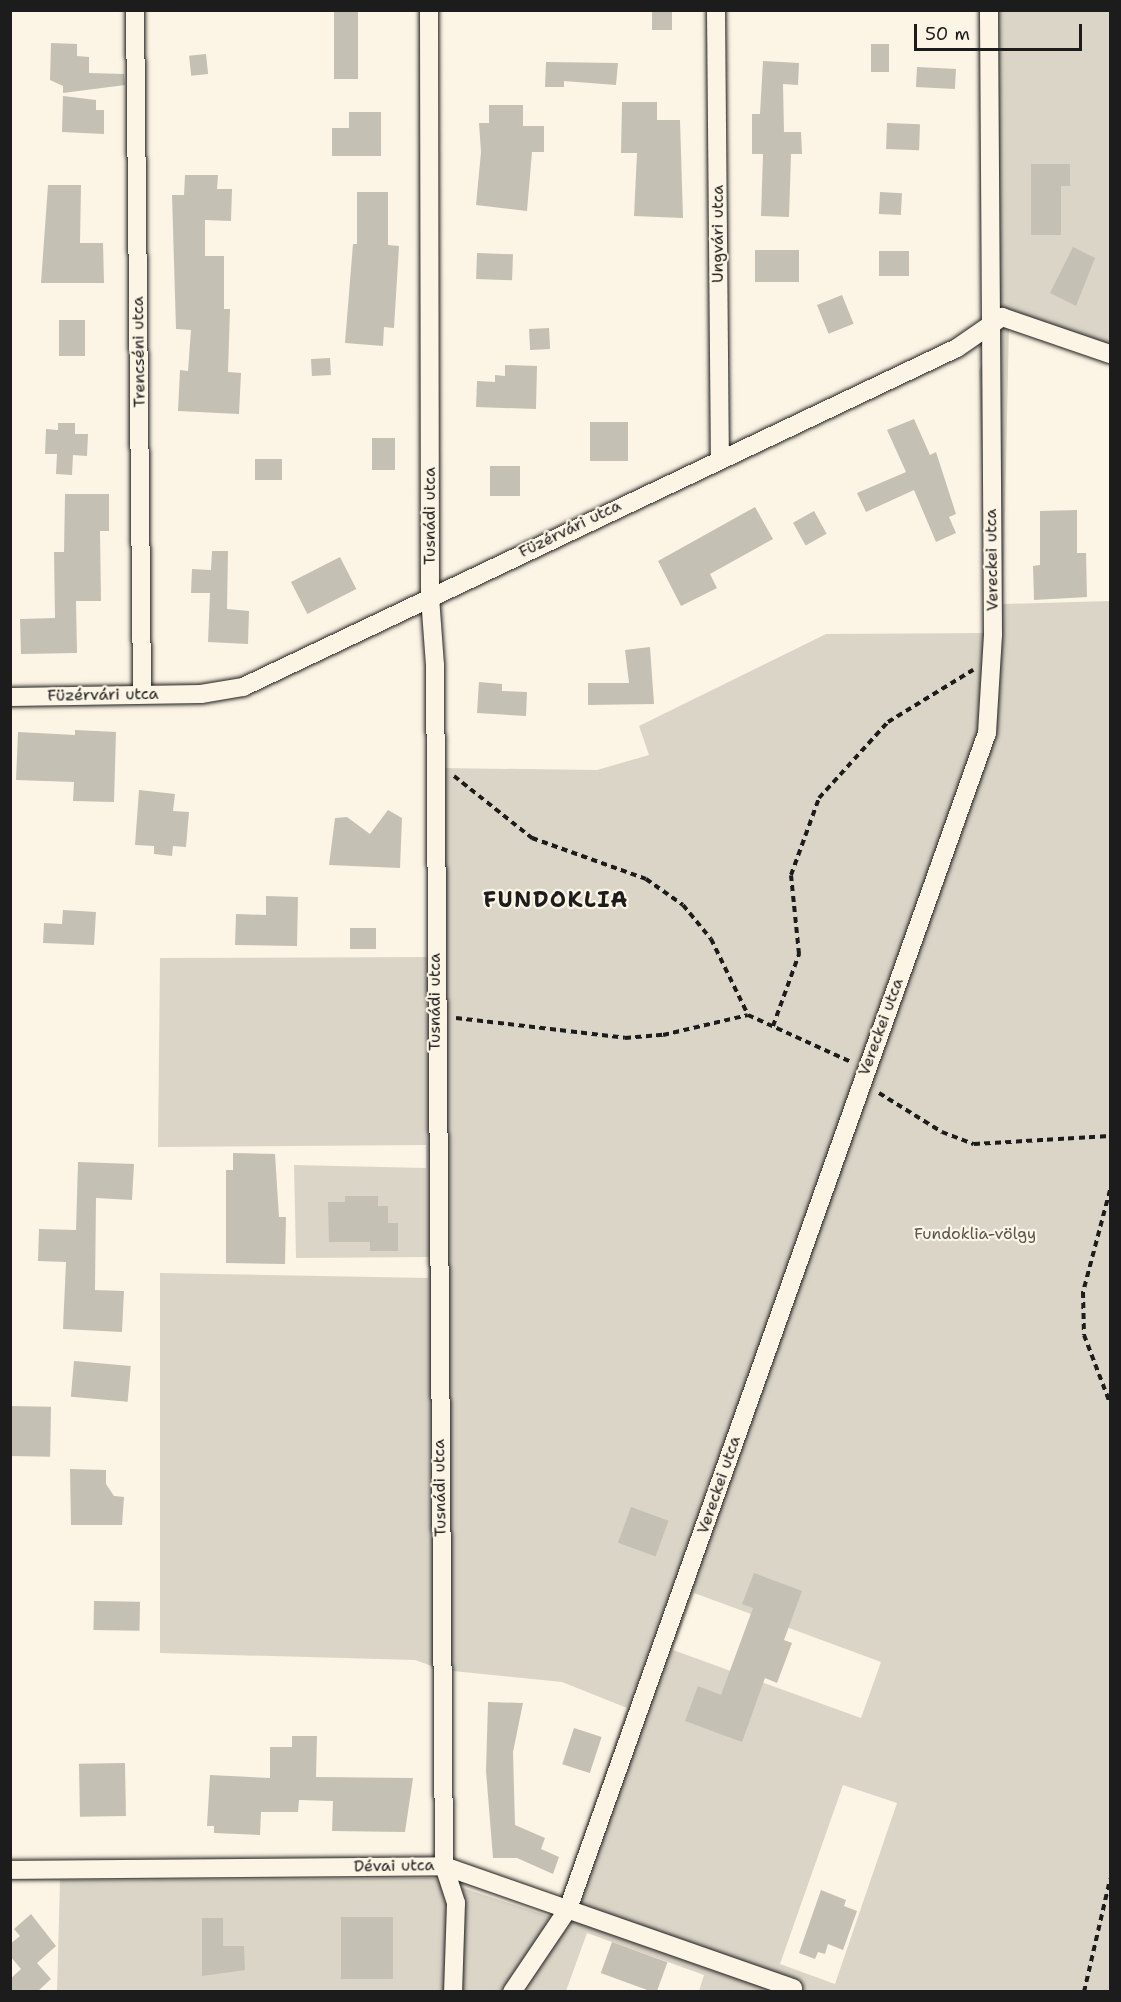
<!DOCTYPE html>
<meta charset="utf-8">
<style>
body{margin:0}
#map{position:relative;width:1121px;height:2002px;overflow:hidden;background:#fcf5e5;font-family:"Shantell Sans",sans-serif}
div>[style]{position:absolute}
.green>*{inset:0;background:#dbd5c8}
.building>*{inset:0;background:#c4c0b3;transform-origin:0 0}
.path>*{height:4px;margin-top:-2px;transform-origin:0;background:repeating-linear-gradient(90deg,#1c1c1c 0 6px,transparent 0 10.5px)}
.roads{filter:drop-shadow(0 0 2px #1c1c1c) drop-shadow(0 0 2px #1c1c1c)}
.street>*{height:18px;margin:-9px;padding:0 9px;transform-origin:9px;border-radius:9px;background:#fcf5e5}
span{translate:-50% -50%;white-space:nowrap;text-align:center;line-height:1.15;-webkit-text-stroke:4.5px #fcf5e5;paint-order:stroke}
.street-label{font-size:16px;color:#1c1c1c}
.park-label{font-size:16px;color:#555450}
.district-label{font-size:22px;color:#1c1c1c;font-weight:700;letter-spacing:1.5px}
.frame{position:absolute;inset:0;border:12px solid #1c1c1c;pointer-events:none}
.scale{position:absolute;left:914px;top:24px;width:168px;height:27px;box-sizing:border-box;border:3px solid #1c1c1c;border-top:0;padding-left:8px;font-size:18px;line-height:21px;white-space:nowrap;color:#1c1c1c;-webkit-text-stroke:4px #fcf5e5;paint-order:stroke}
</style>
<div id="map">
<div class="green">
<i style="clip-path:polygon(evenodd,995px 11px,1110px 11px,1110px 364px,1009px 325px,1003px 604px,1110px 601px,1110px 1991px,699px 1991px,704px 1975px,587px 1933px,566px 1991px,57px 1992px,60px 1880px,433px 1878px,554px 1918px,627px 1708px,562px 1682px,443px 1670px,415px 1660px,160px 1653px,160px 1273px,428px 1278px,429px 1257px,296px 1258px,294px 1165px,426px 1168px,426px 1145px,158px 1147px,160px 958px,439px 957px,440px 768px,597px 770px,649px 755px,639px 726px,826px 634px,987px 633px,979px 370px,998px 341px,995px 11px,694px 1593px,881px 1662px,861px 1718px,673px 1650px,694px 1593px,995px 11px,843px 1785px,897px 1803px,835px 1984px,780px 1964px,843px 1785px)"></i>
</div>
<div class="building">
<i style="left:334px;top:10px;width:24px;height:69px"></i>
<i style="left:652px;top:10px;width:20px;height:20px"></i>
<i style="clip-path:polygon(51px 43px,77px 44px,77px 56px,89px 57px,89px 73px,124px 74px,125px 85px,63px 93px,63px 86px,50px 80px)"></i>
<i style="left:871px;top:44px;width:18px;height:28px"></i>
<i style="left:206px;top:54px;width:20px;height:17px;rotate:84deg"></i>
<i style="clip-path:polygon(763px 61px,799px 63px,798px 85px,783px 84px,784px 132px,801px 132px,802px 154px,791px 154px,789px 217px,761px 216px,763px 154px,752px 154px,752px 114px,760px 114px)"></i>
<i style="clip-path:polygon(546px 62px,618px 63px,616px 85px,564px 81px,564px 87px,545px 87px)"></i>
<i style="left:917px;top:67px;width:39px;height:20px;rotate:3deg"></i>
<i style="clip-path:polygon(63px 96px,96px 100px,96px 110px,104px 110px,104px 134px,62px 132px)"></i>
<i style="clip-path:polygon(622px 102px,657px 102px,657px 120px,680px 120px,683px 218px,634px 216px,637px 153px,621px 153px)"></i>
<i style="clip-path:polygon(489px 105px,523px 105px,523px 126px,544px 126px,544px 152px,532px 152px,527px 211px,476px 205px,481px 152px,479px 123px,489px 123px)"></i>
<i style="clip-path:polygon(349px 112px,381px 112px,381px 156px,332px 156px,332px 128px,349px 128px)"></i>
<i style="left:887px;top:123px;width:33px;height:26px;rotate:2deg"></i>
<i style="clip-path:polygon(1031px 164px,1070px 164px,1070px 186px,1061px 186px,1061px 235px,1031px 235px)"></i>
<i style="clip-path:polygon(185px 175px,218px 175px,217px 189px,232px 189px,231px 221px,205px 220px,205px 256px,224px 256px,224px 309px,230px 309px,228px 372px,241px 373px,239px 414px,178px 411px,180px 370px,188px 371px,191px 330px,176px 329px,172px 195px,184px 195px)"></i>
<i style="clip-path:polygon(48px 185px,81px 185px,80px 243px,103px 243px,104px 283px,41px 283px)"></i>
<i style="clip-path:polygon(357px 192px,388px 192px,388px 245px,399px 246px,394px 328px,384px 327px,383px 346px,345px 343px,353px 244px,357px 244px)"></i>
<i style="left:880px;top:192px;width:22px;height:22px;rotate:3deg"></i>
<i style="clip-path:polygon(1073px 247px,1095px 258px,1076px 306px,1050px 293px)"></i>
<i style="left:755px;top:250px;width:44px;height:32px"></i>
<i style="left:879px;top:251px;width:30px;height:25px"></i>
<i style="left:477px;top:253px;width:36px;height:26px;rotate:2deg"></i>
<i style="left:842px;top:295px;width:31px;height:27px;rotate:68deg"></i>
<i style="left:59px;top:320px;width:26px;height:36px"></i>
<i style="left:549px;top:328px;width:21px;height:20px;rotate:87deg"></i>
<i style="left:330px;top:358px;width:17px;height:19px;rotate:87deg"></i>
<i style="clip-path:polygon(505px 365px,537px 366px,536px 409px,476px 407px,477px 381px,495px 382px,495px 375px,505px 376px)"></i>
<i style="clip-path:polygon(914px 419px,930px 455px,936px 452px,956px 514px,949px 517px,956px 533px,936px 542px,914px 490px,866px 512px,857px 493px,906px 472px,887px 430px)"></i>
<i style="left:590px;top:422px;width:38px;height:39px"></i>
<i style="clip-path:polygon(58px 423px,75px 423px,75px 434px,88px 434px,87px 456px,73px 455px,72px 475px,56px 474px,57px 454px,45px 454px,46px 429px,58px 430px)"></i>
<i style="left:372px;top:438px;width:23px;height:32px"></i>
<i style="left:282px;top:459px;width:21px;height:27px;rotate:90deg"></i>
<i style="left:490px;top:466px;width:30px;height:30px"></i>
<i style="clip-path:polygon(65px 494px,109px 494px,109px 531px,100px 531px,101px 601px,76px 601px,77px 653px,21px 654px,20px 619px,55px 618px,54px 552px,64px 552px)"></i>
<i style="clip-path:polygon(755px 507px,773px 539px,710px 574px,717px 588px,681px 606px,658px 561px)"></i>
<i style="clip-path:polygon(1077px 510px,1077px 553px,1086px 553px,1087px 597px,1034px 600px,1033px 566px,1040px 565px,1040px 511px)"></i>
<i style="left:814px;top:511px;width:26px;height:24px;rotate:61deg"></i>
<i style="clip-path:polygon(212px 551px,228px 551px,227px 609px,249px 611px,248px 644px,208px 642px,210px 593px,191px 593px,192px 569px,211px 570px)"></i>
<i style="left:340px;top:557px;width:36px;height:55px;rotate:63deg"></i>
<i style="clip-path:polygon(650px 647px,654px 704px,588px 705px,588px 683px,629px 683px,625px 650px)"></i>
<i style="clip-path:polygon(479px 682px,502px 684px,502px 691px,527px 692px,526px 716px,477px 713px)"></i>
<i style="clip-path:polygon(75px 730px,116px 732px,114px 802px,73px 801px,74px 782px,16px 780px,18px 732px,75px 735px)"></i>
<i style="clip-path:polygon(139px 790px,175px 794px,173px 811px,189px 812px,186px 847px,173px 846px,172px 856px,154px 854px,154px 846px,135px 845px)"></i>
<i style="clip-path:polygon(388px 810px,402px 818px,400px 868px,329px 865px,335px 818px,347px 817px,370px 834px)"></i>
<i style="clip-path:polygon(266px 896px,298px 897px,297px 946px,235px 945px,236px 914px,266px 915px)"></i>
<i style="clip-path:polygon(63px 910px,96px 912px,94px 945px,43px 943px,44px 923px,62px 924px)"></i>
<i style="left:350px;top:928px;width:26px;height:21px"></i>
<i style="clip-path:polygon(233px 1153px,275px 1154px,279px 1217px,286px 1217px,285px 1264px,226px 1263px,226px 1170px,233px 1170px)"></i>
<i style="clip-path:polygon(78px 1162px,134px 1164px,132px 1200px,96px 1198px,95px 1290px,124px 1291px,122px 1332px,63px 1329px,66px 1262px,38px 1261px,39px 1229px,76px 1230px)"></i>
<i style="clip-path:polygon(345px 1196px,378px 1196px,378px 1206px,388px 1206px,388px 1223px,398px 1223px,398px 1251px,370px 1251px,370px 1242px,329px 1242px,328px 1202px,345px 1202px)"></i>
<i style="left:74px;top:1361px;width:57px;height:36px;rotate:5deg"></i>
<i style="left:10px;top:1406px;width:41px;height:50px;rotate:1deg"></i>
<i style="clip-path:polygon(70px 1469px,106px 1470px,106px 1484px,114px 1496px,124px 1497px,122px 1525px,71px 1525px)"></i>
<i style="left:631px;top:1507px;width:40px;height:38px;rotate:20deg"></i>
<i style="clip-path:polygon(754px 1573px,802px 1591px,784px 1640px,792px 1643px,777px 1683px,765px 1678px,742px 1742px,685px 1721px,698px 1686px,721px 1695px,753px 1608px,742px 1604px)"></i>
<i style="left:94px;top:1601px;width:46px;height:29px;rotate:1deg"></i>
<i style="clip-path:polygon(488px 1702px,523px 1703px,513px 1752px,515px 1825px,545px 1838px,541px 1849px,559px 1857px,553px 1874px,517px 1858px,493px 1858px,486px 1771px)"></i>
<i style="left:574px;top:1728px;width:29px;height:38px;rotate:18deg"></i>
<i style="clip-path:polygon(292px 1736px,317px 1736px,316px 1777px,413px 1778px,405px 1832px,332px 1831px,333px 1801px,299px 1800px,298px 1812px,261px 1812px,260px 1835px,214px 1833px,214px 1826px,207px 1826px,210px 1775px,270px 1778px,270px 1747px,292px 1747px)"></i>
<i style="left:125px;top:1763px;width:53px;height:46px;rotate:89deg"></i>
<i style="clip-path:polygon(821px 1890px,846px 1900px,844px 1906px,857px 1911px,843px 1950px,828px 1944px,825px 1954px,818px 1952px,815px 1959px,799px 1953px)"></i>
<i style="clip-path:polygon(31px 1914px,56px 1946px,37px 1963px,51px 1979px,37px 1992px,10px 1992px,10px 1979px,21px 1969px,10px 1956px,10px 1944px,20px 1936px,14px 1929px)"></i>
<i style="left:341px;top:1917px;width:52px;height:62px"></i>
<i style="clip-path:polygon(202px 1918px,223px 1918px,223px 1946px,244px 1946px,245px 1970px,202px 1976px)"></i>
<i style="left:612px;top:1942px;width:59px;height:33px;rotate:20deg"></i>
</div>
<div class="path">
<i style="left:454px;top:776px;width:100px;rotate:38.5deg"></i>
<i style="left:532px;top:838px;width:121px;rotate:19.8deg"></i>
<i style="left:646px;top:879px;width:45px;rotate:35.1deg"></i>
<i style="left:683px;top:905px;width:44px;rotate:50.5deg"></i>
<i style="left:711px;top:939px;width:85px;rotate:64deg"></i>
<i style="left:456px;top:1018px;width:170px;rotate:6.7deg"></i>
<i style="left:625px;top:1038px;width:38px;rotate:-5deg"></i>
<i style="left:663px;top:1035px;width:87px;rotate:-13.2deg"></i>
<i style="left:748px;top:1015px;width:113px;rotate:24.5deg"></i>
<i style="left:773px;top:1026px;width:77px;rotate:-70.1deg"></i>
<i style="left:799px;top:954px;width:79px;rotate:-95.8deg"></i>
<i style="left:791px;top:875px;width:82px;rotate:-70deg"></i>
<i style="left:819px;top:798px;width:103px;rotate:-47.8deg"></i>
<i style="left:888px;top:722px;width:100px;rotate:-31.5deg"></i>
<i style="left:879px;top:1093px;width:74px;rotate:31.8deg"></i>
<i style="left:942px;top:1132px;width:34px;rotate:21deg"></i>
<i style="left:974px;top:1144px;width:136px;rotate:-3.4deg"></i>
<i style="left:1110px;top:1190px;width:106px;rotate:104.8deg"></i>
<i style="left:1083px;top:1292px;width:43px;rotate:88.7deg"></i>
<i style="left:1084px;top:1335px;width:73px;rotate:69.1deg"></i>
<i style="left:1084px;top:1992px;width:116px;rotate:-77deg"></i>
</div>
<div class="roads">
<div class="street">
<i style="left:135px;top:10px;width:684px;rotate:89.41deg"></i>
<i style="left:429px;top:10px;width:587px;rotate:89.9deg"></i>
<i style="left:430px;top:597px;width:68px;rotate:85.8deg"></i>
<i style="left:435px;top:665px;width:1201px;rotate:89.57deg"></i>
<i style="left:444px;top:1866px;width:39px;rotate:72deg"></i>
<i style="left:456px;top:1903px;width:89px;rotate:91.9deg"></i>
<i style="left:716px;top:10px;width:447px;rotate:89.5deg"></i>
<i style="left:10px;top:697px;width:191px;rotate:-0.9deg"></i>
<i style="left:201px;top:694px;width:43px;rotate:-9.5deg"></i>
<i style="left:243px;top:687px;width:790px;rotate:-25.4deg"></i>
<i style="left:957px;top:348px;width:55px;rotate:-34.6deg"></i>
<i style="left:1002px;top:317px;width:114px;rotate:18.9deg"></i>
<i style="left:10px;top:1870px;width:434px;rotate:-0.5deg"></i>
<i style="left:444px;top:1866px;width:370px;rotate:19.3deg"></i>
<i style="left:512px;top:1992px;width:100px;rotate:-56deg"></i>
<i style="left:568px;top:1909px;width:1248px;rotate:-70.39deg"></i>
<i style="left:987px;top:733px;width:99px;rotate:-86.5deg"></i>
<i style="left:993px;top:634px;width:624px;rotate:-90.37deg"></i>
</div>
</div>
<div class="street-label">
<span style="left:718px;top:234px;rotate:-90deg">Ungvári utca</span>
<span style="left:139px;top:352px;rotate:-91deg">Trencséni utca</span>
<span style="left:430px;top:516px;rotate:-90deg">Tusnádi utca</span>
<span style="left:570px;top:529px;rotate:-26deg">Füzérvári utca</span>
<span style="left:992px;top:560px;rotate:-91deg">Vereckei utca</span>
<span style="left:103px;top:695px;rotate:-1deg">Füzérvári utca</span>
<span style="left:435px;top:1002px;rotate:-90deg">Tusnádi utca</span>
<span style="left:881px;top:1027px;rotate:-70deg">Vereckei utca</span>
<span style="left:719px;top:1485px;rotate:-71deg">Vereckei utca</span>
<span style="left:440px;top:1488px;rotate:-91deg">Tusnádi utca</span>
<span style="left:394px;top:1866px;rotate:-1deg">Dévai utca</span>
</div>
<div class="park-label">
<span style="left:975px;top:1234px">Fundoklia-völgy</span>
</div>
<div class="district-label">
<span style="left:556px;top:900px">FUNDOKLIA</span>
</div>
<div class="frame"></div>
<div class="scale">50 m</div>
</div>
